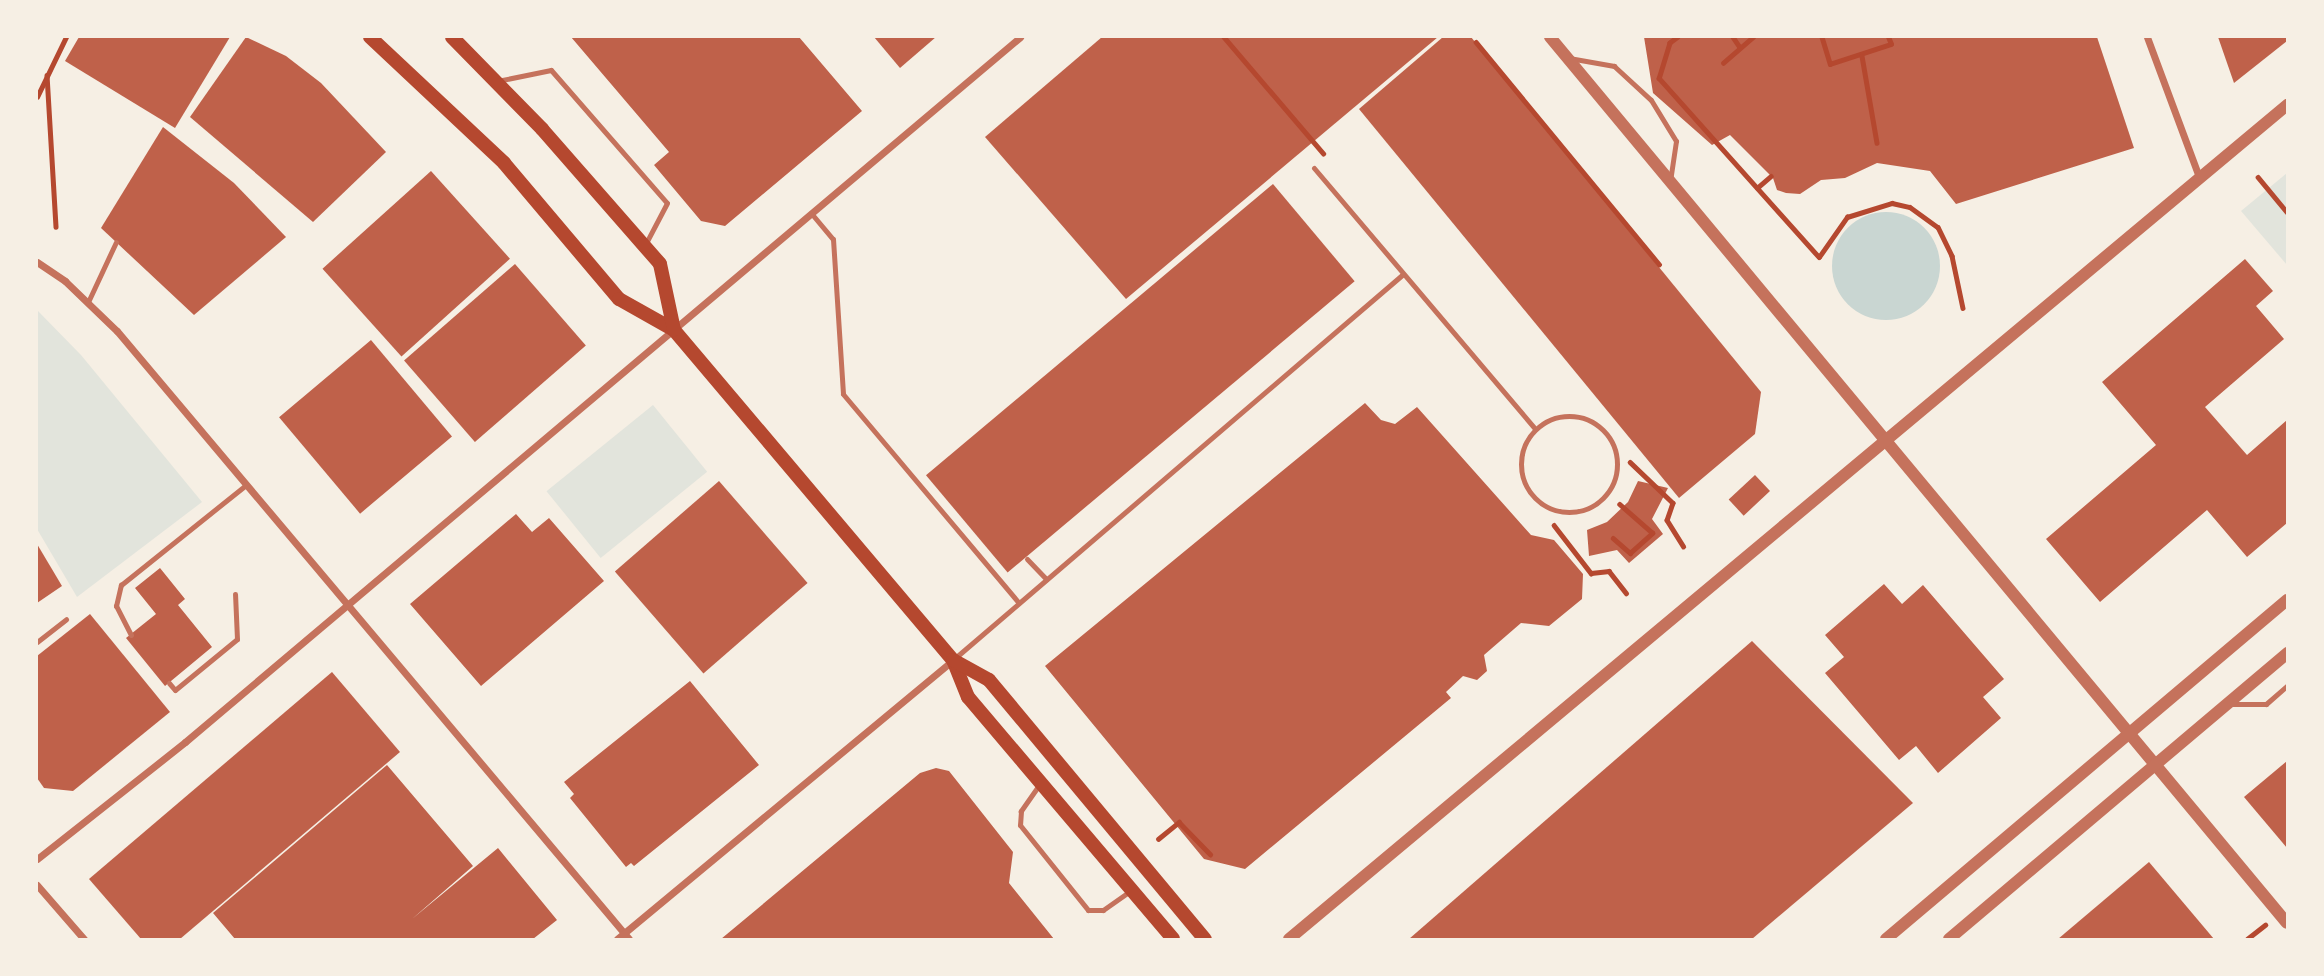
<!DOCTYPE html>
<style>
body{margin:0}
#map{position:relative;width:2324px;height:976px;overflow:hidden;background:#f6efe4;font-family:"Roboto Condensed",sans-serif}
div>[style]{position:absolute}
.green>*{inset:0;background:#e2e4dc;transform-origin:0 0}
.water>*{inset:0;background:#c9d6d2}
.round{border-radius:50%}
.building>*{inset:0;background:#bf614a;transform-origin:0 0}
.path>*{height:4.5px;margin:-2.25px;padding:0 2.25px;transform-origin:2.25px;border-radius:2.25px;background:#b5482f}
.service>*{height:5px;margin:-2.5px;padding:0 2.5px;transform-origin:2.5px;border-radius:2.5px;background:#c5725c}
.service>.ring{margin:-2.5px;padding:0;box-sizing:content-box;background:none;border:5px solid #c5725c;border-radius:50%}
.minor>*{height:7px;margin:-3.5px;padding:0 3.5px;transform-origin:3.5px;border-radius:3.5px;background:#c5725c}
.tertiary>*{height:12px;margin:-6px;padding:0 6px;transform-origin:6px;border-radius:6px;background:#c5725c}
.secondary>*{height:14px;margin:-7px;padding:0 7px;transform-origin:7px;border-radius:7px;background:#b5482f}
span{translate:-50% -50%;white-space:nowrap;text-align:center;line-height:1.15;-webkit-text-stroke:6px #f6efe4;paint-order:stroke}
.frame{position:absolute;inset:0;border:38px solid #f6efe4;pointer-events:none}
</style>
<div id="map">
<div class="green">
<i style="clip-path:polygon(2287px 173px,2287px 265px,2241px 211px)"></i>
<i style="clip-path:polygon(37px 310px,81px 355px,202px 502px,77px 597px,37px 529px)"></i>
<i style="left:653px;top:405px;width:86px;height:137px;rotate:51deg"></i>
</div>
<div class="water">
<i class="round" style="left:1832px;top:212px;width:108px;height:108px"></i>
</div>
<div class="building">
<i style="clip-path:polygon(79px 37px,230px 37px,175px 128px,65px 61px)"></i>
<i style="clip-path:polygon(246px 37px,286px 56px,321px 83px,386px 152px,313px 222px,190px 117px)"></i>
<i style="clip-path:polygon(571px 37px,799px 37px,862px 111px,725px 226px,701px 221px,654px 165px,669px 152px)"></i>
<i style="clip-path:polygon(874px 37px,936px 37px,900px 68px)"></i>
<i style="clip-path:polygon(1102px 37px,1438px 37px,1126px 299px,985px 137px)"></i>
<i style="clip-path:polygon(1443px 37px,1471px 37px,1761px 392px,1755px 434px,1679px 498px,1359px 109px)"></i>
<i style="clip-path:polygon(1644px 37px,2097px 37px,2134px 148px,1956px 204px,1930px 171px,1877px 163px,1845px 178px,1821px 180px,1800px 194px,1786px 193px,1777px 190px,1773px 178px,1730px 135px,1712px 145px,1653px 93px)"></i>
<i style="clip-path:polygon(2218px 37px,2287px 37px,2287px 41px,2234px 83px)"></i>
<i style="clip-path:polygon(163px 127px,234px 183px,286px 237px,194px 315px,101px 228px)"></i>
<i style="left:431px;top:171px;width:118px;height:146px;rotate:48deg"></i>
<i style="left:1273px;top:184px;width:127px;height:453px;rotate:50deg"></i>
<i style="clip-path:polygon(2245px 259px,2273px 291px,2256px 306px,2284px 339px,2205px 407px,2247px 455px,2287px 420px,2287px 523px,2247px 557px,2207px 510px,2100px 602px,2046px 539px,2156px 445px,2102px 382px)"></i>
<i style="left:515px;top:264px;width:108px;height:147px;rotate:49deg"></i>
<i style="left:371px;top:340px;width:126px;height:120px;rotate:50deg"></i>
<i style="clip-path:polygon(1365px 403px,1381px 420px,1395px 424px,1417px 407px,1531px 535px,1554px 540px,1583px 574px,1582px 599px,1549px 626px,1521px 623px,1484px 655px,1487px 671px,1477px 680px,1463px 676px,1446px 692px,1451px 698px,1245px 869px,1204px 859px,1045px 666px)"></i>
<i style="left:1755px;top:475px;width:22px;height:36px;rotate:47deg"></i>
<i style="left:719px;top:481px;width:135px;height:138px;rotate:49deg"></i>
<i style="clip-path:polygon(1638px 481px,1668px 488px,1652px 519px,1663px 534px,1629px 563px,1617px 550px,1589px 556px,1587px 530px,1607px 522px,1628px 502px)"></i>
<i style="clip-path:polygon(516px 514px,532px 532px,549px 518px,604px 581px,481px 686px,410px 604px)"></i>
<i style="clip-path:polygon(37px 544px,62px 586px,37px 603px)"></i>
<i style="clip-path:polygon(160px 568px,185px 599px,178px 605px,212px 647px,165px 686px,126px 638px,156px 614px,135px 588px)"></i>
<i style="clip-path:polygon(1884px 584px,1902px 604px,1923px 585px,2004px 679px,1983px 697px,2001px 718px,1938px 773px,1916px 746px,1899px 760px,1825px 673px,1844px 657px,1825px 635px)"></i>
<i style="clip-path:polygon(90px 614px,170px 712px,73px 791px,44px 788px,37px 778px,37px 656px)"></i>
<i style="clip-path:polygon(1752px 641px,1913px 803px,1752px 939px,1409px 939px)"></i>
<i style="clip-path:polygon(332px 672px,400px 752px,180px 939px,141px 939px,89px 879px)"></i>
<i style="clip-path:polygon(690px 681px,759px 765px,634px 866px,631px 863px,626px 867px,570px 798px,574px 794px,564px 782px)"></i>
<i style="clip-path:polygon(2287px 761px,2287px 848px,2244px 797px)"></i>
<i style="clip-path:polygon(387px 765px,473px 866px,412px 919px,498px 848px,557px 920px,533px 939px,235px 939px,213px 913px)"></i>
<i style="clip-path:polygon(936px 768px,949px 771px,1013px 852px,1009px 883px,1054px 939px,721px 939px,920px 773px)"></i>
<i style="clip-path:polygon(2149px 862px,2214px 939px,2058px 939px)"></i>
</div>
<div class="path">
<i style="left:1224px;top:37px;width:153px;rotate:49.5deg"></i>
<i style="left:1678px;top:37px;width:10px;rotate:143deg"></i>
<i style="left:1670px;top:43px;width:37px;rotate:107deg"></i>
<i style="left:1659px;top:78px;width:240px;rotate:48.2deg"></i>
<i style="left:1819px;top:257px;width:49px;rotate:-55deg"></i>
<i style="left:1847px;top:217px;width:47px;rotate:-17.3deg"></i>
<i style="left:1892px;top:203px;width:18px;rotate:13deg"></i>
<i style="left:1910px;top:207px;width:34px;rotate:36deg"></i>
<i style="left:1938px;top:227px;width:32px;rotate:64deg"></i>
<i style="left:1952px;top:256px;width:53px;rotate:78.1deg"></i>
<i style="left:1733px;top:37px;width:11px;rotate:56deg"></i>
<i style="left:1822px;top:37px;width:28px;rotate:73deg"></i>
<i style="left:1830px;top:64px;width:64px;rotate:-18.2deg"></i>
<i style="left:1891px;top:44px;width:8px;rotate:-113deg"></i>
<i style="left:1476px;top:42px;width:288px;rotate:50.5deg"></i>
<i style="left:1862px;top:56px;width:88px;rotate:80.2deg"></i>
<i style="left:1723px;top:63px;width:40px;rotate:-41deg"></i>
<i style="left:47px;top:75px;width:152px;rotate:86.6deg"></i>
<i style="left:37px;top:97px;width:67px;rotate:-64.2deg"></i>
<i style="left:2258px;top:177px;width:45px;rotate:50.4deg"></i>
<i style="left:1757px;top:188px;width:18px;rotate:-41deg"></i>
<i style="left:1630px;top:462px;width:59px;rotate:43.6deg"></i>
<i style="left:1673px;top:503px;width:18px;rotate:109deg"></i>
<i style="left:1667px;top:520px;width:31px;rotate:58deg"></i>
<i style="left:1554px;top:525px;width:61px;rotate:52.4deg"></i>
<i style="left:1591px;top:573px;width:18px;rotate:-6deg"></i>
<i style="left:1609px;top:571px;width:28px;rotate:52deg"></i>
<i style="left:1613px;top:538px;width:23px;rotate:41deg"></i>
<i style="left:1630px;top:553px;width:30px;rotate:-42deg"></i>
<i style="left:1652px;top:533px;width:43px;rotate:-138.8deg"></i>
<i style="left:1158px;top:839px;width:27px;rotate:-39deg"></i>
<i style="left:1179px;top:822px;width:45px;rotate:45.9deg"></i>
<i style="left:2247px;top:939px;width:23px;rotate:-38deg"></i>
</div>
<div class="service">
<i style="left:1569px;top:58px;width:46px;rotate:10.1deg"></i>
<i style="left:1614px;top:66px;width:50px;rotate:42.6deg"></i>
<i style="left:1651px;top:100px;width:48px;rotate:58.6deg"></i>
<i style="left:1676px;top:141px;width:40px;rotate:98.5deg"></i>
<i style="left:497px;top:81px;width:55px;rotate:-11.5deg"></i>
<i style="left:551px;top:70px;width:176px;rotate:48.9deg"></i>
<i style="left:667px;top:203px;width:45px;rotate:117.7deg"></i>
<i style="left:1314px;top:168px;width:342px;rotate:49.7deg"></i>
<i style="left:811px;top:213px;width:34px;rotate:50deg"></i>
<i style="left:833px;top:239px;width:155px;rotate:86.3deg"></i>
<i style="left:843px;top:394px;width:272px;rotate:49.9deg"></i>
<i style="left:88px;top:302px;width:66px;rotate:-65deg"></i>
<i class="ring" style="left:1521px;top:416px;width:91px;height:91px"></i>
<i style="left:1027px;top:559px;width:28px;rotate:46deg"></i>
<i style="left:131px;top:635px;width:33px;rotate:-117deg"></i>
<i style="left:116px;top:606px;width:22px;rotate:-77deg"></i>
<i style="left:121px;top:585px;width:160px;rotate:-38.7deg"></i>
<i style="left:37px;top:642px;width:37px;rotate:-38deg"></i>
<i style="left:955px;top:658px;width:589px;rotate:-40.59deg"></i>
<i style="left:169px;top:683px;width:9px;rotate:49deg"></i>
<i style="left:175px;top:690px;width:80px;rotate:-39.4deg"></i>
<i style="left:237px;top:639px;width:45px;rotate:-92.5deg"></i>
<i style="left:2232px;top:704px;width:34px"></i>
<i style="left:2266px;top:704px;width:28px;rotate:-41deg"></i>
<i style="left:1039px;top:785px;width:32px;rotate:125deg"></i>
<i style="left:1021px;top:811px;width:14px;rotate:94deg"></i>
<i style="left:1020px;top:825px;width:109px;rotate:51.3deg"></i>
<i style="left:1088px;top:910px;width:15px"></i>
<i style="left:1103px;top:910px;width:33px;rotate:-35deg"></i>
</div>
<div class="minor">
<i style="left:2147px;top:37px;width:149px;rotate:69.6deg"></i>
<i style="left:37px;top:262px;width:34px;rotate:34deg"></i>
<i style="left:65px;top:281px;width:72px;rotate:43.9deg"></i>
<i style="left:117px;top:331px;width:795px;rotate:49.9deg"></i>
<i style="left:37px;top:859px;width:189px;rotate:-38.3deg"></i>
<i style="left:185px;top:742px;width:1093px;rotate:-40.17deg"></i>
<i style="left:37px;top:885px;width:72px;rotate:49deg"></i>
<i style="left:617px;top:939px;width:437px;rotate:-39.7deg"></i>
</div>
<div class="tertiary">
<i style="left:1550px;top:37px;width:1152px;rotate:50.25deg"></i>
<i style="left:1289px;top:939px;width:1301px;rotate:-39.88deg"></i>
<i style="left:1886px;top:939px;width:525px;rotate:-40.21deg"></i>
<i style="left:1949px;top:939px;width:443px;rotate:-40.2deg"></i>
</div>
<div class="secondary">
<i style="left:370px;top:37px;width:184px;rotate:43.2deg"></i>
<i style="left:504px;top:163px;width:178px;rotate:49.8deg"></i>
<i style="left:619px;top:299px;width:63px;rotate:29.4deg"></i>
<i style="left:674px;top:330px;width:432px;rotate:49.8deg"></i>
<i style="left:953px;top:660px;width:40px;rotate:68deg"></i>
<i style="left:968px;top:697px;width:317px;rotate:49.7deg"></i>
<i style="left:452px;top:37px;width:129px;rotate:45.6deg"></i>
<i style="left:542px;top:129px;width:179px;rotate:48.8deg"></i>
<i style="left:660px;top:264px;width:67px;rotate:78deg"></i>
<i style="left:953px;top:660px;width:41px;rotate:29.1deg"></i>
<i style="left:989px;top:680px;width:337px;rotate:50.2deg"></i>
</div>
<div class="frame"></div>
</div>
